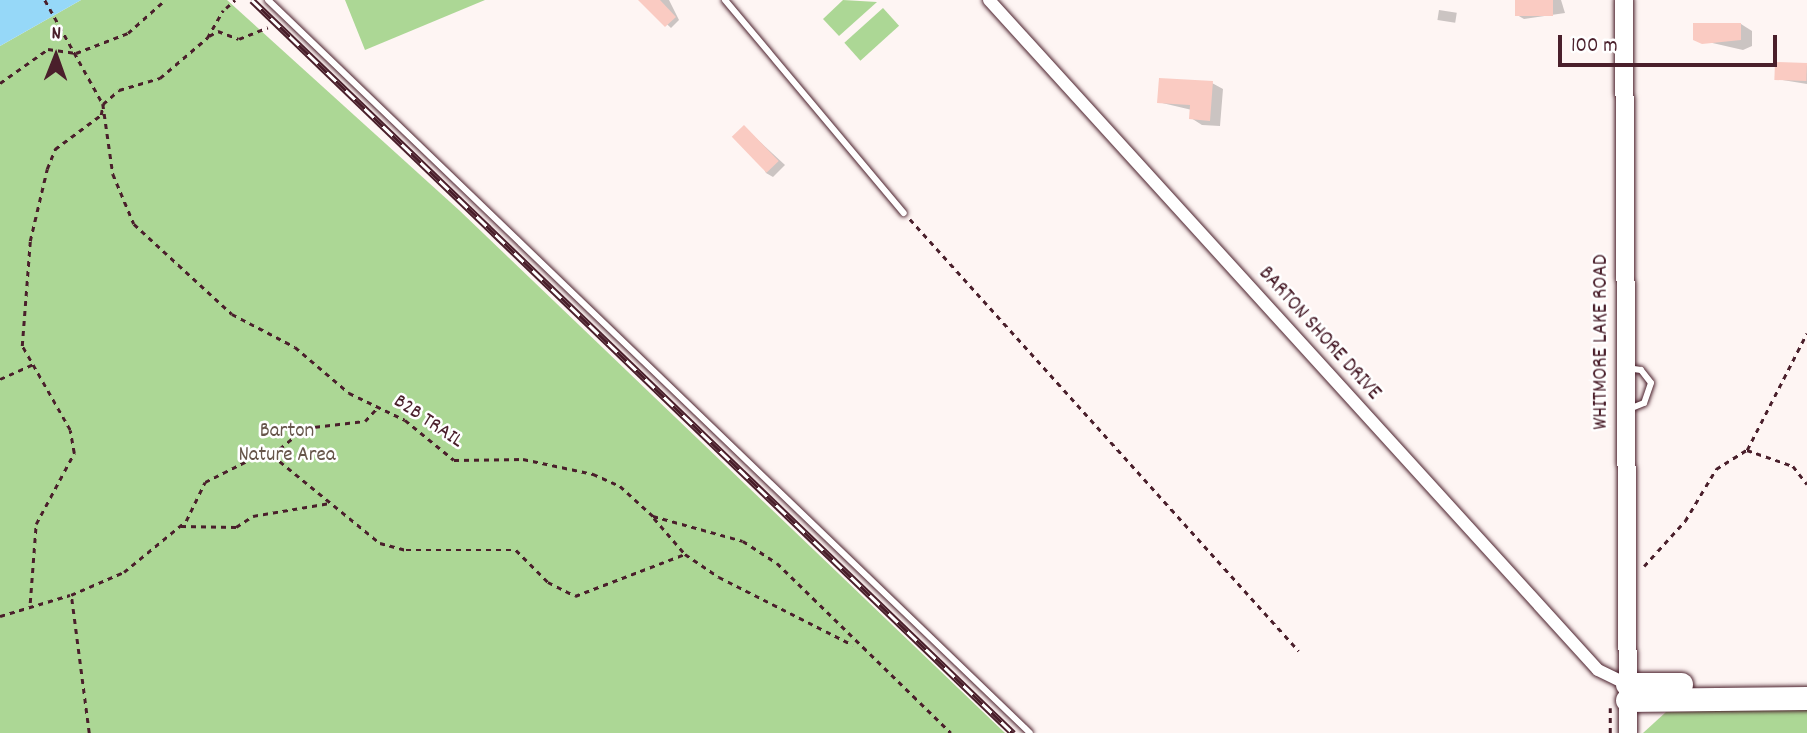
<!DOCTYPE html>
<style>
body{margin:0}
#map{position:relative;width:1807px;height:733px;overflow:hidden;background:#fef5f3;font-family:Dekko,sans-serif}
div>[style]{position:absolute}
.green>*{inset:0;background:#acd795;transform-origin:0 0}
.water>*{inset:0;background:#96d8f8}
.shadow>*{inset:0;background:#0003;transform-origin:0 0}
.building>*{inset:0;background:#facbc2;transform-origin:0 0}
.path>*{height:2.5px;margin-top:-1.25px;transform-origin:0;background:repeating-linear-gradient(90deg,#4a1f2b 0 5px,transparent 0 10px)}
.roads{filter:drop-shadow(0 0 2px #4a1f2b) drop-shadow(0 0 2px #4a1f2b)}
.lane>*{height:6px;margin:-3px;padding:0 3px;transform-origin:3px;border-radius:3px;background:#fff}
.street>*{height:12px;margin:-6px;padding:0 6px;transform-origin:6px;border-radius:6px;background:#fff}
.secondary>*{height:18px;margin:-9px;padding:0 9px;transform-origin:9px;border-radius:9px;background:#fff}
.highway>*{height:23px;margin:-11.5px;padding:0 11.5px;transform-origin:11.5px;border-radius:11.5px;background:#fff}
.rail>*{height:7px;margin-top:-3.5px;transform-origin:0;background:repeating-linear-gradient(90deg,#fff 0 13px,#4a1f2b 0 26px);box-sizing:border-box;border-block:2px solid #4a1f2b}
span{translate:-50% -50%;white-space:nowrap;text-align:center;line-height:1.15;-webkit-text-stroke:5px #fff;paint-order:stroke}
.street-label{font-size:21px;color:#4a1f2b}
.park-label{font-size:21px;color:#67564b}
.north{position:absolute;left:21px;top:21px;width:70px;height:70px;-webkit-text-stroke:5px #fff;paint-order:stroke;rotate:1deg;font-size:19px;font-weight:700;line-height:28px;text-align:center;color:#4a1f2b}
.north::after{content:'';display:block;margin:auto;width:24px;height:32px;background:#4a1f2b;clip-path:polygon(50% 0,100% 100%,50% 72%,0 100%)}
.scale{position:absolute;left:1558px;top:35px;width:219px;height:32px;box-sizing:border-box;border:4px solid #4a1f2b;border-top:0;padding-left:9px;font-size:21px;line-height:24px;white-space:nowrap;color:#4a1f2b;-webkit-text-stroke:5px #fff;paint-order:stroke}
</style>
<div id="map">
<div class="green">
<i style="clip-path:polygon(81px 0,227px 0,460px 211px,1005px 733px,0 733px,0 46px)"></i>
<i style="clip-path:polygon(345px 0,485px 0,365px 50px)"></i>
<i style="clip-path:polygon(843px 0,877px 2px,839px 36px,823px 19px)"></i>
<i style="left:883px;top:8px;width:24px;height:52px;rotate:48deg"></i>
<i style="clip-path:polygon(1807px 708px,1807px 733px,1643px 733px,1666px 712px)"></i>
</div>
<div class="water">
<i style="clip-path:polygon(0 0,81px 0,0 46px)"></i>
</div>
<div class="shadow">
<i style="clip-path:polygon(641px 0,669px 0,679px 20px,671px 28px)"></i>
<i style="clip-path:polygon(1517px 0,1561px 0,1565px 13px,1524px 19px,1517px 15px)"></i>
<i style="left:1439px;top:10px;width:18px;height:10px;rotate:9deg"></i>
<i style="clip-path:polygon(1741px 24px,1752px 31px,1752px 46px,1743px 50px,1695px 39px)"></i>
<i style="clip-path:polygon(1807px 65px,1807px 84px,1776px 79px)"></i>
<i style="clip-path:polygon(1212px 83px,1223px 89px,1220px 126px,1202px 125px,1191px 118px,1192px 110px,1158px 102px)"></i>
<i style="clip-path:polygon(744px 127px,785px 165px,773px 177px,766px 173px)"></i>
</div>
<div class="building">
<i style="clip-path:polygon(638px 0,660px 0,676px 17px,665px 27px)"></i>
<i style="left:1515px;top:0;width:38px;height:16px"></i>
<i style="clip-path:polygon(1693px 23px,1741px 23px,1741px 40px,1702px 44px,1693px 40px)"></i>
<i style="left:1775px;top:62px;width:32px;height:18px;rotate:2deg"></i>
<i style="clip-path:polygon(1159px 78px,1213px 81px,1210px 121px,1189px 119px,1190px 105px,1157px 103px)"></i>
<i style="left:744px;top:125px;width:50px;height:17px;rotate:46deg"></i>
</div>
<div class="path">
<i style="left:45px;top:0;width:119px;rotate:60.9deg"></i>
<i style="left:103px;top:104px;width:71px;rotate:81.9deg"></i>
<i style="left:113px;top:174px;width:54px;rotate:67.2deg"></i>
<i style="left:134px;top:224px;width:133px;rotate:42.6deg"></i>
<i style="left:232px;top:314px;width:71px;rotate:27.6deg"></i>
<i style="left:295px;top:347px;width:71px;rotate:40.4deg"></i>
<i style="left:349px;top:393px;width:62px;rotate:25.7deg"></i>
<i style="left:405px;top:420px;width:63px;rotate:39.2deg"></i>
<i style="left:454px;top:460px;width:69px;rotate:-0.8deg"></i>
<i style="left:523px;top:459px;width:72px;rotate:12.1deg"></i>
<i style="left:593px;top:474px;width:30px;rotate:24deg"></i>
<i style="left:620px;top:486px;width:45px;rotate:42.3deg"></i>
<i style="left:653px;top:516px;width:93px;rotate:15.5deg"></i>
<i style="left:743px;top:541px;width:40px;rotate:32.9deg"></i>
<i style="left:777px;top:563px;width:243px;rotate:44.3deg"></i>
<i style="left:226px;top:8px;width:12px;rotate:-42deg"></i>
<i style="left:209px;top:36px;width:10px;rotate:-29deg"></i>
<i style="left:218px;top:31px;width:22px;rotate:21deg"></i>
<i style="left:239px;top:39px;width:31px;rotate:-22deg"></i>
<i style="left:0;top:83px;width:59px;rotate:-35.3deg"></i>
<i style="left:48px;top:49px;width:28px;rotate:8deg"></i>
<i style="left:76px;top:53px;width:56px;rotate:-21deg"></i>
<i style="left:128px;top:33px;width:50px;rotate:-41.7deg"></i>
<i style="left:910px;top:219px;width:581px;rotate:48deg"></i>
<i style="left:0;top:379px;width:37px;rotate:-24deg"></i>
<i style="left:1747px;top:450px;width:49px;rotate:19.2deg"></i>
<i style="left:1793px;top:466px;width:23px;rotate:52deg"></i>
<i style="left:272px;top:455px;width:43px;rotate:-39.3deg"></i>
<i style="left:305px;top:428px;width:60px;rotate:-6.7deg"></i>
<i style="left:365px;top:421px;width:19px;rotate:-47deg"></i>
<i style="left:654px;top:518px;width:48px;rotate:49.3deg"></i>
<i style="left:685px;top:554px;width:41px;rotate:34.1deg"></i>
<i style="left:719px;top:577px;width:150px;rotate:26.9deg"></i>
<i style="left:181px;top:526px;width:55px;rotate:1deg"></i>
<i style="left:236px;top:527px;width:20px;rotate:-33deg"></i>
<i style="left:253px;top:516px;width:78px;rotate:-9.6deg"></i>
<i style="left:1644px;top:566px;width:61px;rotate:-47.7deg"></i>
<i style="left:1685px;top:521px;width:61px;rotate:-59.2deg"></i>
<i style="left:1716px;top:469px;width:36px;rotate:-32deg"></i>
<i style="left:1747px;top:450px;width:131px;rotate:-62.9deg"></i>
<i style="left:30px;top:603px;width:79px;rotate:-85.7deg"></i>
<i style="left:36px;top:524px;width:81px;rotate:-61.8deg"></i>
<i style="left:74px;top:453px;width:23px;rotate:-100deg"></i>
<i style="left:70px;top:430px;width:97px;rotate:-119.7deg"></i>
<i style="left:22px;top:346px;width:105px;rotate:-85.6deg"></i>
<i style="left:30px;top:241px;width:74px;rotate:-76.7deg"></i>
<i style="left:47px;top:169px;width:22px;rotate:-68deg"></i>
<i style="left:55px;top:149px;width:57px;rotate:-36.5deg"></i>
<i style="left:101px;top:115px;width:11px;rotate:-80deg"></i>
<i style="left:103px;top:104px;width:21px;rotate:-41deg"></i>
<i style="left:119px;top:90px;width:43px;rotate:-16.3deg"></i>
<i style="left:160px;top:78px;width:62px;rotate:-40.4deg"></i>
<i style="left:207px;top:38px;width:32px;rotate:-60deg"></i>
<i style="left:0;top:616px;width:73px;rotate:-16.7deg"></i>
<i style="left:89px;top:733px;width:139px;rotate:-97.4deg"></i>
<i style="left:71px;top:595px;width:58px;rotate:-23.5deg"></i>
<i style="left:124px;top:572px;width:80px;rotate:-39.4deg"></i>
<i style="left:186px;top:521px;width:43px;rotate:-64deg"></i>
<i style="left:205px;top:482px;width:56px;rotate:-26.6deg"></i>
<i style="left:255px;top:457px;width:17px;rotate:-7deg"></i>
<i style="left:272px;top:455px;width:139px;rotate:39.2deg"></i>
<i style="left:380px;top:543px;width:27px;rotate:15deg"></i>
<i style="left:406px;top:550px;width:110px"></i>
<i style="left:516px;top:550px;width:45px;rotate:45deg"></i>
<i style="left:548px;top:582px;width:30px;rotate:27deg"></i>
<i style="left:575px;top:596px;width:118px;rotate:-20.9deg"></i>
<i style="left:1610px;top:733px;width:25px;rotate:-90deg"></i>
</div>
<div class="roads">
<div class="lane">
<i style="left:268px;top:0;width:1057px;rotate:43.89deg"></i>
<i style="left:725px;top:0;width:278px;rotate:50deg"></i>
<i style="left:1627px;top:368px;width:14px;rotate:8deg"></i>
<i style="left:1641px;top:370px;width:16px;rotate:52deg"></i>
<i style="left:1651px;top:383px;width:21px;rotate:109deg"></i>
<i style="left:1644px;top:403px;width:16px;rotate:158deg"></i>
</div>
<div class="street">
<i style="left:989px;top:0;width:905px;rotate:47.73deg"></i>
<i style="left:1598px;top:670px;width:32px;rotate:26deg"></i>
</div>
<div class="secondary">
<i style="left:1624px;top:0;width:733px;rotate:89.69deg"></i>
</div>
<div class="highway">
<i style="left:1627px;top:684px;width:54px"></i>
<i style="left:1627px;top:700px;width:180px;rotate:-0.6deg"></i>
</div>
</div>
<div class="rail">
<i style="left:252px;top:0;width:1057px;rotate:43.93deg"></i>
</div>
<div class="street-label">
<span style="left:1319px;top:334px;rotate:48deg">BARTON SHORE DRIVE</span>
<span style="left:1602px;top:342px;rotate:-90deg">WHITMORE LAKE ROAD</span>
<span style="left:428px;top:422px;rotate:34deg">B2B TRAIL</span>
</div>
<div class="park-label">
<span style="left:287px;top:444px">Barton<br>Nature Area</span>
</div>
<div class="north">N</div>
<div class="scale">100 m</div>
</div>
